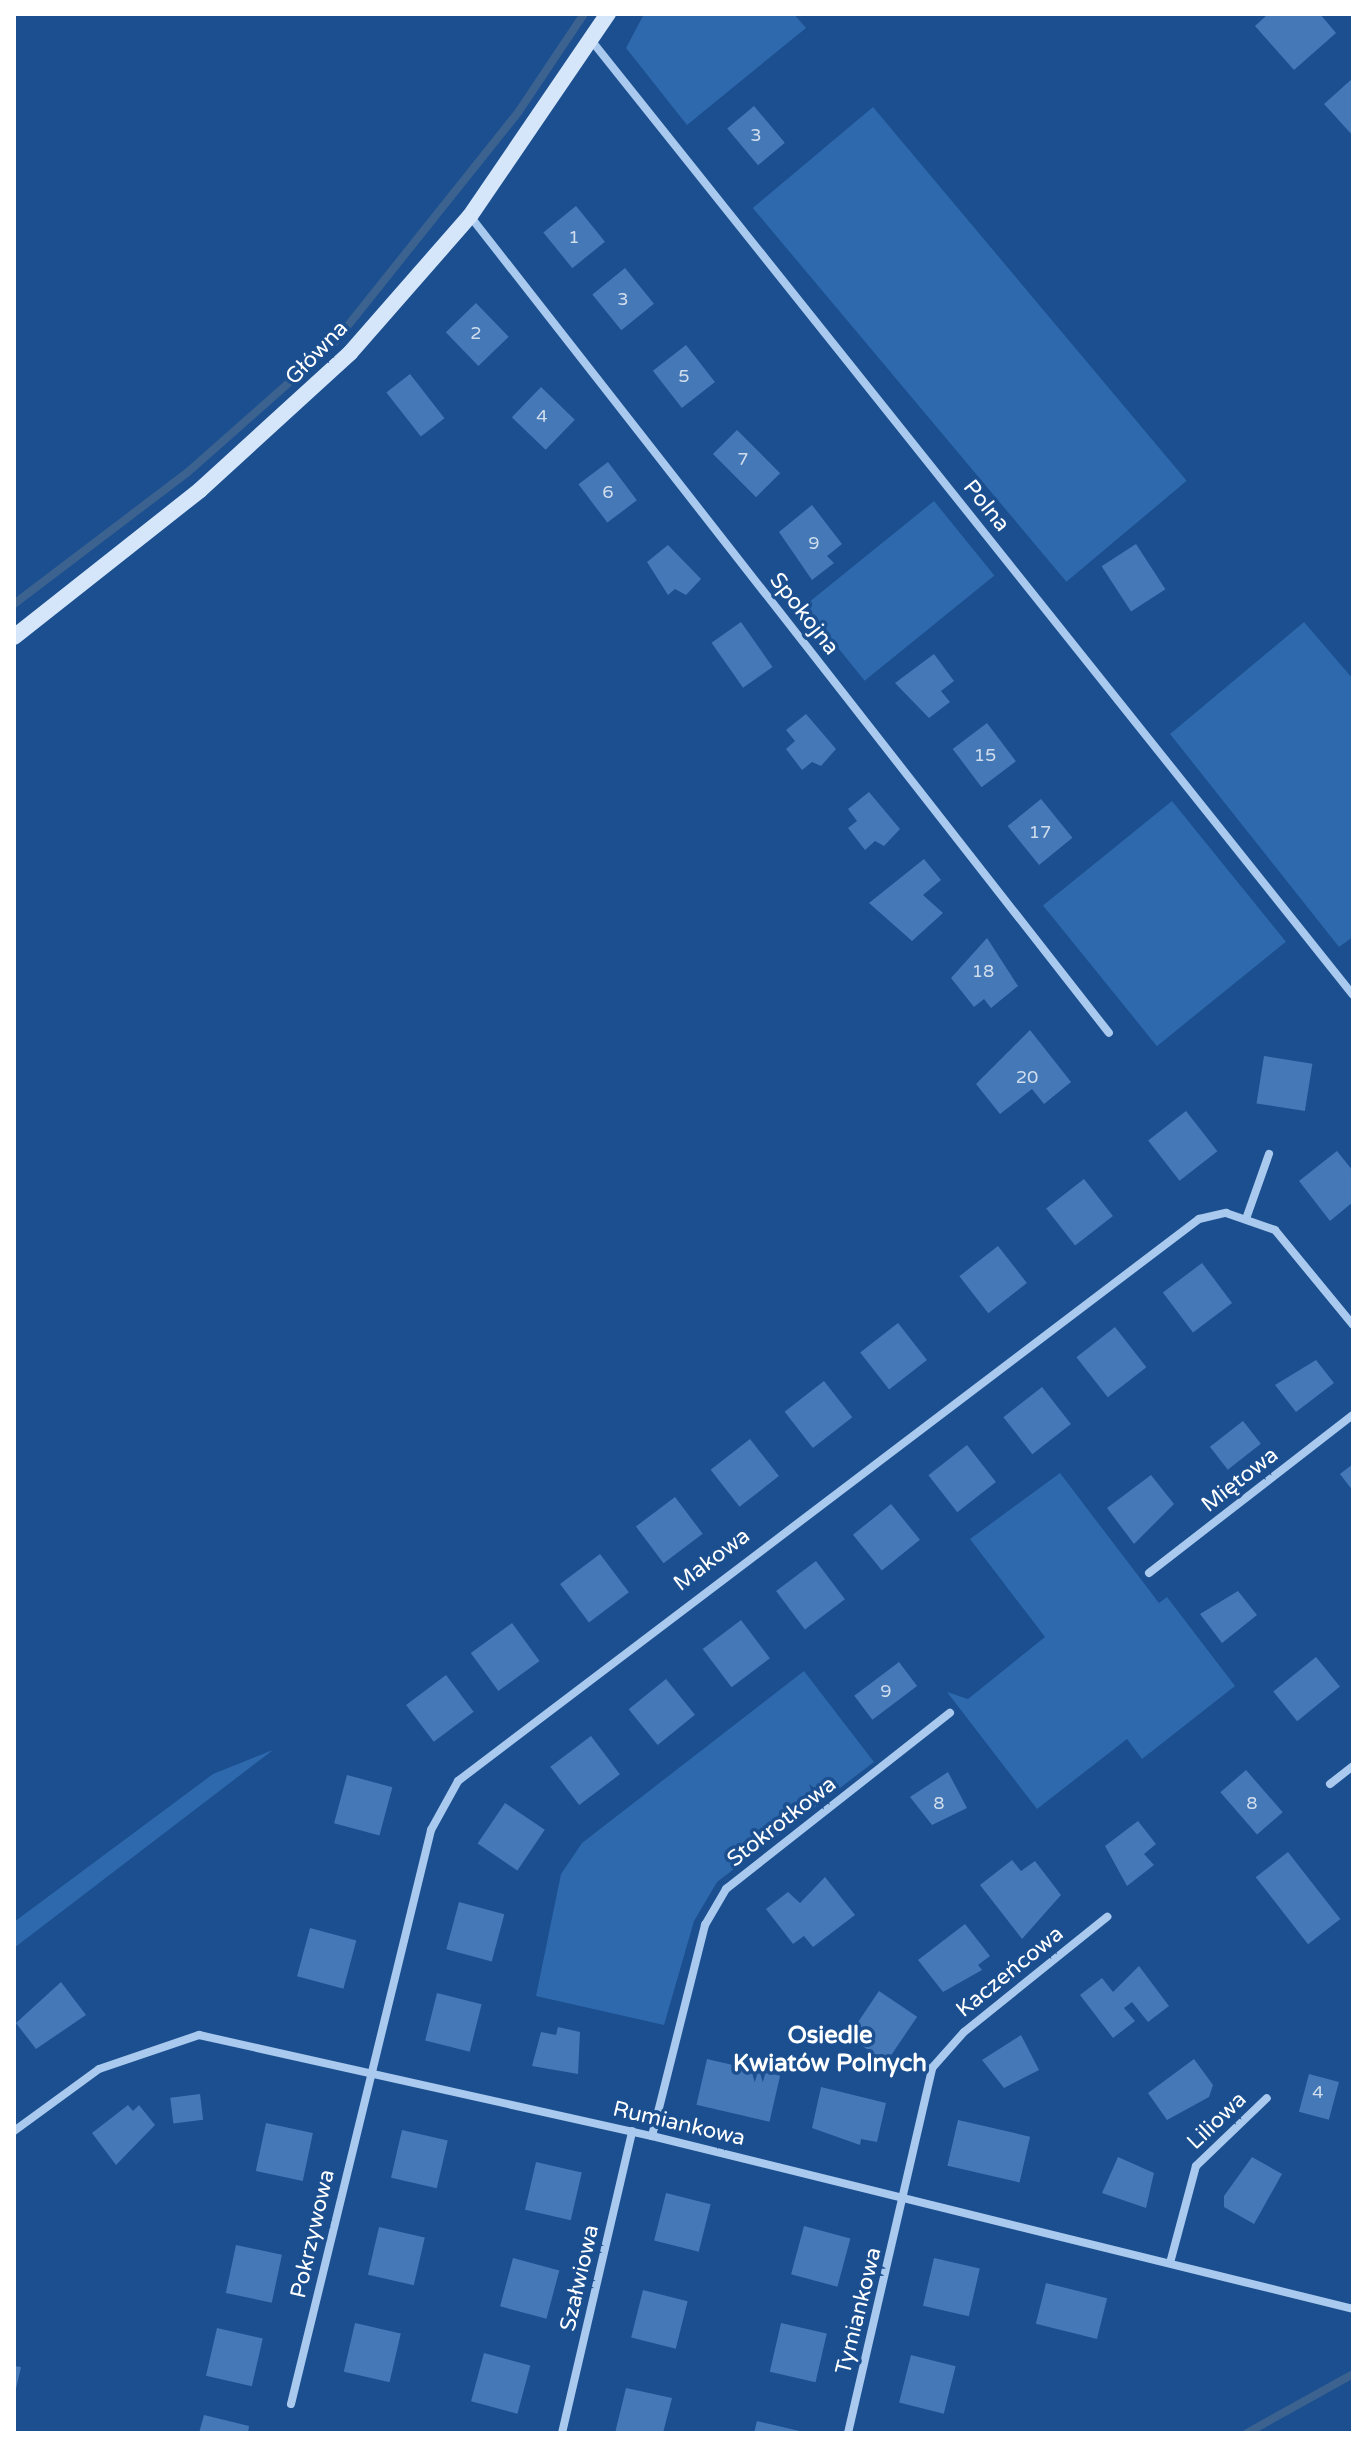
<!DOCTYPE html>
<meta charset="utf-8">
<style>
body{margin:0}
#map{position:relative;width:1367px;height:2447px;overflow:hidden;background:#1b4f8f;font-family:"Varela Round",sans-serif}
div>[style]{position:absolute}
.green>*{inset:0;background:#2e69ad;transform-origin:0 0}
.stream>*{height:8px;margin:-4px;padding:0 4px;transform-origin:4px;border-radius:4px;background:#3c6290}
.building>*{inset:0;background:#4478b7;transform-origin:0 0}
.street>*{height:8px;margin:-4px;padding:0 4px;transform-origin:4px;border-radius:4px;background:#a9c9ee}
.secondary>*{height:16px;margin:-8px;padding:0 8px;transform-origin:8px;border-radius:8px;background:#d6e6fa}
span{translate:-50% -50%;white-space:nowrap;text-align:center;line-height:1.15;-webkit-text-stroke:7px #1b4f8f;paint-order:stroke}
.number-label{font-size:18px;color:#d0dded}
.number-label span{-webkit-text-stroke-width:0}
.street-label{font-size:22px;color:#fff}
.neighbourhood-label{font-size:24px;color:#fff;font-weight:700}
.frame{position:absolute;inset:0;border:16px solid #fff;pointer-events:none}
</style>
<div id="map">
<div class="green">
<i style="clip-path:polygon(644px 14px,794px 14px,806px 28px,687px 125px,626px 48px)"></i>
<i style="left:873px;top:107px;width:488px;height:157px;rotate:50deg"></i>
<i style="left:934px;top:501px;width:96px;height:167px;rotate:51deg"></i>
<i style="clip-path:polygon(1304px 622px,1353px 679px,1353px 937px,1339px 947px,1170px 734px)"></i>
<i style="left:1172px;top:801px;width:181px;height:166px;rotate:51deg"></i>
<i style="clip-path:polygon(1060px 1473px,1159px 1603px,1167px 1597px,1235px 1686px,1142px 1759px,1127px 1739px,1037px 1809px,947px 1692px,968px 1699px,1045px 1637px,970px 1539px)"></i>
<i style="clip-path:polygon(804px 1671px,874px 1762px,717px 1882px,694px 1921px,664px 2025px,536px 1996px,561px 1874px,582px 1843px)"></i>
<i style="clip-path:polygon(273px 1750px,14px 1948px,14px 1922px,213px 1774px)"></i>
</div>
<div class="stream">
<i style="left:14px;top:604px;width:218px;rotate:-37.2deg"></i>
<i style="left:188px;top:472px;width:195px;rotate:-41.5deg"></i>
<i style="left:334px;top:343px;width:297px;rotate:-51.4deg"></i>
<i style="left:519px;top:111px;width:117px;rotate:-56.2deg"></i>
<i style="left:1247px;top:2433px;width:121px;rotate:-29.1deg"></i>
</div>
<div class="building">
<i style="clip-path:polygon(1268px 14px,1320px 14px,1336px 33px,1294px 70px,1255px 26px)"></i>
<i style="clip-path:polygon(1353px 78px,1353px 136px,1324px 104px)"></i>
<i style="left:754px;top:106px;width:48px;height:35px;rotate:50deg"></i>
<i style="left:576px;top:206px;width:46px;height:42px;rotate:51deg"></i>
<i style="left:625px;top:268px;width:46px;height:42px;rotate:51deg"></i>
<i style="left:476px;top:303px;width:47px;height:42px;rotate:46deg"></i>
<i style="left:686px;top:345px;width:47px;height:42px;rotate:52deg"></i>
<i style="left:410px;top:374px;width:56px;height:30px;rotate:52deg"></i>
<i style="left:541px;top:387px;width:47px;height:42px;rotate:44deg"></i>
<i style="left:737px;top:430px;width:61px;height:34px;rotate:45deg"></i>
<i style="left:608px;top:462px;width:48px;height:37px;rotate:53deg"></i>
<i style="clip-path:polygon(812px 505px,842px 544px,827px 556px,834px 563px,812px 580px,779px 532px)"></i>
<i style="left:1136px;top:544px;width:54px;height:41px;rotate:57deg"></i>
<i style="clip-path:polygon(668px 545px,701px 579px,686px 595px,675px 589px,668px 595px,647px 562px)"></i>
<i style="left:741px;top:622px;width:55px;height:36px;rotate:55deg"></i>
<i style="clip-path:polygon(934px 654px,954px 681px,941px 691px,950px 702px,929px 718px,895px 683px)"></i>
<i style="clip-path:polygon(806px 714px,836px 749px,821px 766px,812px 762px,802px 770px,786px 749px,795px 741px,786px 730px)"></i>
<i style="left:987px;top:723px;width:48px;height:43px;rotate:53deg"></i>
<i style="clip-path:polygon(869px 792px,900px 829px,884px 846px,875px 841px,865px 850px,848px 828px,857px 821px,848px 809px)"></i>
<i style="left:1041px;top:799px;width:50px;height:43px;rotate:51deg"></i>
<i style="clip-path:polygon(924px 859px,941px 880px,923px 895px,943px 913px,912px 941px,869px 903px)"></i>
<i style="clip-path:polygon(987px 938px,1018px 986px,991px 1008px,984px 999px,974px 1007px,951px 978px)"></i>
<i style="clip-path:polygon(1030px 1030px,1071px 1082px,1044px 1104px,1032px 1089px,1000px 1114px,976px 1084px)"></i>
<i style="left:1264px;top:1056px;width:49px;height:48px;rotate:9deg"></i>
<i style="left:1186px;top:1111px;width:51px;height:48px;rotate:52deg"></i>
<i style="clip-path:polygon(1337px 1151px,1353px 1171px,1353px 1202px,1330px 1221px,1299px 1181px)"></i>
<i style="left:1084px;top:1179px;width:47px;height:48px;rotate:52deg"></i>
<i style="left:998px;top:1246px;width:47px;height:49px;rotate:52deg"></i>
<i style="left:1202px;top:1263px;width:50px;height:49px;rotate:53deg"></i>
<i style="left:898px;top:1323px;width:47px;height:48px;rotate:52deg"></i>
<i style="left:1115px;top:1327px;width:51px;height:49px;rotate:52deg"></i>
<i style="clip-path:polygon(1316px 1360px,1334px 1383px,1296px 1412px,1275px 1385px)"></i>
<i style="left:824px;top:1381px;width:46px;height:50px;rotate:52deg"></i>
<i style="left:1042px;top:1387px;width:47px;height:49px;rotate:52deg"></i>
<i style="left:1243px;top:1421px;width:29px;height:42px;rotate:52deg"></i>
<i style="left:750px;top:1439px;width:47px;height:50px;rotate:52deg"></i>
<i style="left:967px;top:1445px;width:47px;height:49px;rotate:52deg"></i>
<i style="clip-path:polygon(1353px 1464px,1353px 1491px,1340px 1474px)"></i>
<i style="clip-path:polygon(1151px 1475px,1174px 1504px,1134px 1544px,1107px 1508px)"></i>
<i style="left:675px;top:1497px;width:46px;height:49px;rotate:53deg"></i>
<i style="left:891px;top:1504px;width:46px;height:49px;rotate:51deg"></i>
<i style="left:600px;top:1554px;width:48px;height:50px;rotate:53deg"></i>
<i style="left:816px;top:1561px;width:48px;height:50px;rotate:53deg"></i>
<i style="clip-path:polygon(1238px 1591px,1257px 1615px,1222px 1643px,1200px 1614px)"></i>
<i style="left:741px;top:1620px;width:48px;height:48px;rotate:53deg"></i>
<i style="left:512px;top:1623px;width:47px;height:51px;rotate:54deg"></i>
<i style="left:1316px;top:1657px;width:38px;height:55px;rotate:51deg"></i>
<i style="left:899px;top:1662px;width:30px;height:56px;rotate:53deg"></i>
<i style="left:446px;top:1675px;width:46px;height:50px;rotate:53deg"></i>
<i style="left:666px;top:1679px;width:46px;height:48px;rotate:51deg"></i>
<i style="left:591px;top:1736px;width:48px;height:51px;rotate:53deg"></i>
<i style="left:1246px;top:1770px;width:56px;height:34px;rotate:49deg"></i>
<i style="clip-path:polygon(948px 1772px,967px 1808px,932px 1825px,910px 1797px)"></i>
<i style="left:347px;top:1775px;width:47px;height:50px;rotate:15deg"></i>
<i style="left:505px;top:1803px;width:48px;height:49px;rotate:34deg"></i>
<i style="clip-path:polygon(1138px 1821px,1156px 1844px,1144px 1854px,1154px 1865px,1127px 1886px,1105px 1846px)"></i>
<i style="left:1288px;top:1852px;width:85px;height:41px;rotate:52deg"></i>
<i style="clip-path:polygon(1012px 1860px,1021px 1871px,1035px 1861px,1061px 1895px,1022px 1939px,980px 1885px)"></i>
<i style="clip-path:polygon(825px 1877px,855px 1915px,813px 1947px,804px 1936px,793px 1944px,766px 1909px,788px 1892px,800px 1903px)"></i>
<i style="left:459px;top:1902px;width:47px;height:49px;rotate:15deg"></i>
<i style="clip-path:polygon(965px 1924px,990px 1956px,978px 1965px,982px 1970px,943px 1992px,918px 1960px)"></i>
<i style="left:310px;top:1928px;width:48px;height:50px;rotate:15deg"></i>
<i style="clip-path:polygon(1139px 1966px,1169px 2006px,1148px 2022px,1132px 2002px,1124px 2008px,1135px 2021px,1113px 2038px,1080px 1995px,1102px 1978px,1113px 1992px)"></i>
<i style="clip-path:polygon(61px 1982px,86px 2015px,36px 2049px,16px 2023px)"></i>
<i style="left:879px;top:1991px;width:46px;height:55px;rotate:34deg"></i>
<i style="left:437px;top:1993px;width:46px;height:49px;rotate:14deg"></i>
<i style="clip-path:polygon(558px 2027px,580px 2032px,578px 2074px,532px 2066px,541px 2032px,556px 2035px)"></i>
<i style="clip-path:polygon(1021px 2035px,1039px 2070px,1004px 2088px,982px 2060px)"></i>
<i style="left:707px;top:2059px;width:75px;height:47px;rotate:13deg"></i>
<i style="clip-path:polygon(1194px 2059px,1213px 2085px,1209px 2097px,1167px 2120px,1148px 2093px)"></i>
<i style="left:1309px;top:2074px;width:31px;height:39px;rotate:15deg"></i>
<i style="clip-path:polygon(821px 2087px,886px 2103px,877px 2142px,861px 2139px,860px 2145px,812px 2128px)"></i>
<i style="left:200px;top:2094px;width:26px;height:30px;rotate:83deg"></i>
<i style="clip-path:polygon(128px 2105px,133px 2111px,139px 2105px,155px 2125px,116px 2165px,92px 2133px)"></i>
<i style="left:958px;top:2120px;width:74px;height:47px;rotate:13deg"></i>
<i style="left:266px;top:2123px;width:48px;height:49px;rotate:12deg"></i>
<i style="left:402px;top:2130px;width:47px;height:49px;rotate:13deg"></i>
<i style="clip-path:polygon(1118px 2157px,1154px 2173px,1146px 2208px,1102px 2193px)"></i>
<i style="clip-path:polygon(1252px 2157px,1282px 2174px,1254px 2224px,1224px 2207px,1224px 2196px)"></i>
<i style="left:536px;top:2162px;width:47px;height:49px;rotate:13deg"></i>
<i style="left:666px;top:2193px;width:46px;height:49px;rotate:14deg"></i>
<i style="left:804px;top:2226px;width:48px;height:50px;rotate:15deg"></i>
<i style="left:379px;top:2227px;width:47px;height:49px;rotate:13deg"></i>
<i style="left:236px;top:2245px;width:47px;height:49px;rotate:12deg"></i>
<i style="left:513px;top:2258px;width:48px;height:50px;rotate:15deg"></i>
<i style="left:934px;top:2258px;width:47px;height:49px;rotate:13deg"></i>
<i style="left:1046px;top:2283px;width:63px;height:42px;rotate:14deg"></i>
<i style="left:643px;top:2290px;width:46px;height:49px;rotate:14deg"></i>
<i style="left:355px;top:2323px;width:47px;height:50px;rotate:13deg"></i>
<i style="left:781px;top:2323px;width:47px;height:50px;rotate:13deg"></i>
<i style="left:217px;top:2328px;width:47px;height:49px;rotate:13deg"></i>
<i style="left:484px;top:2353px;width:48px;height:50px;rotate:15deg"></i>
<i style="left:911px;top:2355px;width:46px;height:49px;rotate:14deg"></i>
<i style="clip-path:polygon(14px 2366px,21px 2367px,15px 2393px,14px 2393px)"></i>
<i style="clip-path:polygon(626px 2388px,672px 2398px,663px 2433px,615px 2433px)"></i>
<i style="clip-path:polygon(204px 2415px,249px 2426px,248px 2433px,199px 2433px)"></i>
<i style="clip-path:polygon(757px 2421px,804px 2432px,804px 2433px,754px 2433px)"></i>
</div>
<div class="street">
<i style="left:591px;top:40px;width:1222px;rotate:51.41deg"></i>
<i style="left:470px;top:216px;width:1037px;rotate:51.97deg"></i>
<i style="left:1247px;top:1216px;width:66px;rotate:-70.5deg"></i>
<i style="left:1149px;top:1573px;width:258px;rotate:-37.8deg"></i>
<i style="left:1330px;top:1784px;width:29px;rotate:-38deg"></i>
<i style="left:14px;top:2131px;width:105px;rotate:-36.1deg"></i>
<i style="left:99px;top:2069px;width:106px;rotate:-18.8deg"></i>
<i style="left:199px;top:2035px;width:464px;rotate:12.6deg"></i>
<i style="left:652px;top:2136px;width:722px;rotate:13.86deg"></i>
<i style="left:652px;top:2136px;width:218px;rotate:-75.9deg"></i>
<i style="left:705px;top:1925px;width:42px;rotate:-59.7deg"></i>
<i style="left:726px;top:1889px;width:285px;rotate:-38.2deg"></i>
<i style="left:1170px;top:2263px;width:100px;rotate:-75deg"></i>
<i style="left:1196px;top:2166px;width:98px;rotate:-43.8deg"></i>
<i style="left:291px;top:2404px;width:591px;rotate:-76.29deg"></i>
<i style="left:431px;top:1830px;width:56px;rotate:-61.1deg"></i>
<i style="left:458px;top:1781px;width:930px;rotate:-37.18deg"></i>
<i style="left:1199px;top:1219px;width:28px;rotate:-13deg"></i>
<i style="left:1226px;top:1213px;width:52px;rotate:19.1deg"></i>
<i style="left:1275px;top:1230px;width:123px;rotate:50.6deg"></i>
<i style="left:562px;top:2433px;width:310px;rotate:-76.9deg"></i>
<i style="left:848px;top:2433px;width:375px;rotate:-77deg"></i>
<i style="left:932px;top:2068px;width:48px;rotate:-48.4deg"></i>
<i style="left:964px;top:2032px;width:184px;rotate:-38.8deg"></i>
</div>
<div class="secondary">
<i style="left:14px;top:637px;width:237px;rotate:-38.3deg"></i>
<i style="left:200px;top:490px;width:203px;rotate:-42.4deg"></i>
<i style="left:350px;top:353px;width:182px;rotate:-48.8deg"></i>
<i style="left:470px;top:216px;width:245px;rotate:-55.7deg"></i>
</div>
<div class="number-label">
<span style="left:756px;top:135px">3</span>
<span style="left:574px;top:237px">1</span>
<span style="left:623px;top:299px">3</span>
<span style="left:476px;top:333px">2</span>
<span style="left:684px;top:376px">5</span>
<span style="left:542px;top:416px">4</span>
<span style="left:743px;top:459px">7</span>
<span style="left:608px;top:492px">6</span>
<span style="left:814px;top:543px">9</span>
<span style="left:985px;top:755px">15</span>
<span style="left:1040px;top:832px">17</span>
<span style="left:983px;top:971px">18</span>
<span style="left:1027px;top:1077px">20</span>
<span style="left:886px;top:1691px">9</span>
<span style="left:939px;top:1803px">8</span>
<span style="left:1252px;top:1803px">8</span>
<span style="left:1318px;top:2092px">4</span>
</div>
<div class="street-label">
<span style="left:317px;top:353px;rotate:-46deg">Główna</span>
<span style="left:986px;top:506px;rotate:51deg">Polna</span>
<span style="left:804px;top:614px;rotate:52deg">Spokojna</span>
<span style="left:1240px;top:1480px;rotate:-38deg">Miętowa</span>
<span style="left:712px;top:1560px;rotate:-37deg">Makowa</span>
<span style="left:782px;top:1822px;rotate:-38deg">Stokrotkowa</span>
<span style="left:1010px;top:1972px;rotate:-39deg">Kaczeńcowa</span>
<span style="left:1217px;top:2121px;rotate:-44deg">Liliowa</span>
<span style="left:679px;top:2124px;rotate:13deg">Rumiankowa</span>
<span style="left:313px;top:2234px;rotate:-77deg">Pokrzywowa</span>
<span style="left:580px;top:2278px;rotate:-77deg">Szałwiowa</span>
<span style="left:859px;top:2311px;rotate:-76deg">Tymiankowa</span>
</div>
<div class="neighbourhood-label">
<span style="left:830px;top:2050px">Osiedle<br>Kwiatów Polnych</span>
</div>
<div class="frame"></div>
</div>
